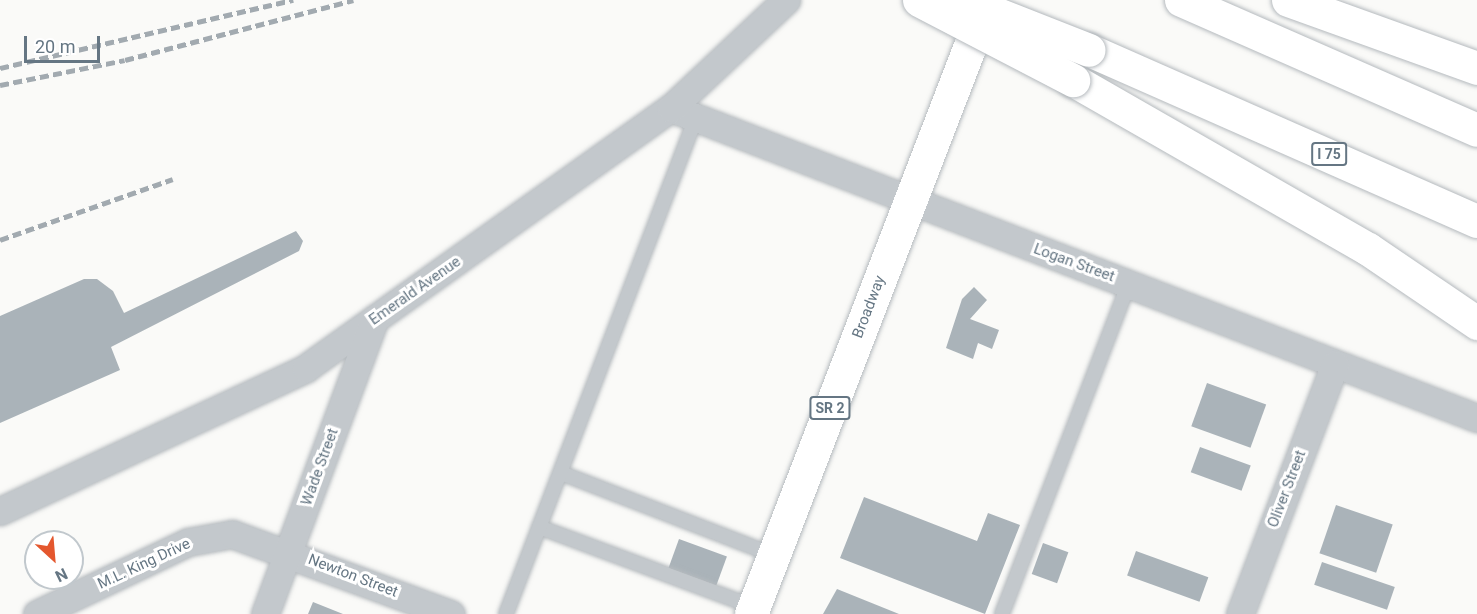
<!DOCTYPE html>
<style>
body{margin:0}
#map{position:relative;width:1477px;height:614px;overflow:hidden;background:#fafaf8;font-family:Roboto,sans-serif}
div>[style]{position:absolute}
.building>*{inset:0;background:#aab3b9;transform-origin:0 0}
.roads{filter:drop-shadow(0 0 2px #b5babe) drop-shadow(0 0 2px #b5babe)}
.lane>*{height:14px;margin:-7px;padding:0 7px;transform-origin:7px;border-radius:7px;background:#c3c8cc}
.street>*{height:27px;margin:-13.5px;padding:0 13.5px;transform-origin:13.5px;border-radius:13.5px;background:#c3c8cc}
.primary>*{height:33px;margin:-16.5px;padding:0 16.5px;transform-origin:16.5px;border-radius:16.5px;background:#fff}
.highway>*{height:33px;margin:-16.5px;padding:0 16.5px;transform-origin:16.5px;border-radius:16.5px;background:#fff}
.rail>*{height:4.5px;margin-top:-2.25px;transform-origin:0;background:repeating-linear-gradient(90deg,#a2aab0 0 9px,transparent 0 13.5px)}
.bridges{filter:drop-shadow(0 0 2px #b4b9bd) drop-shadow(0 0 2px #b4b9bd)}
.highway-bridge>*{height:33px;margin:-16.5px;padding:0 16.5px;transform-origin:16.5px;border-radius:16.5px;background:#fff}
span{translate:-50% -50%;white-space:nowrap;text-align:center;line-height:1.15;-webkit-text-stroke:6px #fff;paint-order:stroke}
.shield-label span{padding:2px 4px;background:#fff;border:2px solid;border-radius:4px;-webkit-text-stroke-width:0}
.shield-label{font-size:14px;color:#657683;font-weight:700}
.street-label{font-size:15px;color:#657683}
.north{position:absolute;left:24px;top:530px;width:60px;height:60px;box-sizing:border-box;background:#fff;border:2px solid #c1c8cd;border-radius:50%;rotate:154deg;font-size:16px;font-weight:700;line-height:24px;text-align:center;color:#657683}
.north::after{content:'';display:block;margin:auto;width:21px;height:27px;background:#e4572e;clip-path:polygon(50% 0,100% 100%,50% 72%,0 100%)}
.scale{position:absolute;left:24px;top:36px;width:76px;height:27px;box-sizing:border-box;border:3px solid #657683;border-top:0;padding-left:8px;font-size:18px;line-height:21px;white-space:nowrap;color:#657683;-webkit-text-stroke:4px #fff;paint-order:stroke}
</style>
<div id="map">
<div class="building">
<i style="clip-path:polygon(296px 231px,303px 241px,299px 251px,111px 347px,120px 370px,0 423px,0 316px,84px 279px,97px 279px,113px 291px,124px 313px)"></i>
<i style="clip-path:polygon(974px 287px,987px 300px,970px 319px,999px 330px,992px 349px,978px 343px,973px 359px,946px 348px,962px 299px)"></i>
<i style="left:1207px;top:383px;width:63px;height:46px;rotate:20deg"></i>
<i style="left:1200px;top:447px;width:54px;height:27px;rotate:20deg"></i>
<i style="clip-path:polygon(864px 497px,977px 541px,988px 513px,1020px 525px,985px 614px,840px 558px)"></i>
<i style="left:1336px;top:505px;width:60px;height:51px;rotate:19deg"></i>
<i style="left:679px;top:539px;width:51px;height:31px;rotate:20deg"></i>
<i style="left:1043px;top:543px;width:27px;height:33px;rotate:20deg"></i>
<i style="left:1136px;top:551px;width:77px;height:26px;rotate:20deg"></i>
<i style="left:1322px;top:562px;width:77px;height:24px;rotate:19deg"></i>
<i style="clip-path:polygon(837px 589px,899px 614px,823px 614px)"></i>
<i style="clip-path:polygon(313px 602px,343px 614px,308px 614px)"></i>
</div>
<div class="roads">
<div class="lane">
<i style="left:561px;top:473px;width:227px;rotate:21.1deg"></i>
<i style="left:539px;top:527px;width:229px;rotate:20.4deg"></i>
<i style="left:506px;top:614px;width:529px;rotate:-69.06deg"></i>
<i style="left:1002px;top:614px;width:355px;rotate:-69deg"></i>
</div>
<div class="street">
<i style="left:671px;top:108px;width:864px;rotate:21.04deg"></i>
<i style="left:0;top:511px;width:338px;rotate:-25deg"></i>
<i style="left:306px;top:368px;width:448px;rotate:-35.5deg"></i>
<i style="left:671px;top:108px;width:158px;rotate:-43.2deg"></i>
<i style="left:37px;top:614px;width:167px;rotate:-25.5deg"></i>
<i style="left:188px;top:542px;width:45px;rotate:-10.3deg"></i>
<i style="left:232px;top:534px;width:233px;rotate:20.1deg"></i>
<i style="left:265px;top:614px;width:315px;rotate:-69.6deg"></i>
<i style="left:1240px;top:614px;width:267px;rotate:-69.2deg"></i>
</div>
<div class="primary">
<i style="left:751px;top:614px;width:654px;rotate:-68.93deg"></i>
</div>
<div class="highway">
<i style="left:1181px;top:0;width:323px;rotate:23.7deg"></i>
<i style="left:1288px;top:0;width:201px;rotate:19.8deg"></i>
<i style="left:1089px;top:50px;width:424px;rotate:23.8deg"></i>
<i style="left:1073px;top:80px;width:340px;rotate:29.8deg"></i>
<i style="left:1368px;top:249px;width:132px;rotate:34.2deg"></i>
</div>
</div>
<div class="rail">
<i style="left:0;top:68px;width:301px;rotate:-13.1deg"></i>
<i style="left:0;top:85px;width:127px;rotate:-11.3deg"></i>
<i style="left:125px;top:60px;width:236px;rotate:-14.7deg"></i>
<i style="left:0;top:240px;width:183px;rotate:-19.4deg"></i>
</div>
<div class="bridges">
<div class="highway-bridge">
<i style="left:919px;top:0;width:174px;rotate:27.5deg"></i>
<i style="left:962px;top:0;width:136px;rotate:21.5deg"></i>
</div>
</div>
<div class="shield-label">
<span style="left:1329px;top:154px">I 75</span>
<span style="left:830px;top:408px">SR 2</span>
</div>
<div class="street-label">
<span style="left:1074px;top:263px;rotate:20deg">Logan Street</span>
<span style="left:415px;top:291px;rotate:-35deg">Emerald Avenue</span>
<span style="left:869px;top:307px;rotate:-69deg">Broadway</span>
<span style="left:320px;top:467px;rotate:-70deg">Wade Street</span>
<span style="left:1287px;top:489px;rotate:-69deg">Oliver Street</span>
<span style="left:144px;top:564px;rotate:-25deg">M.L. King Drive</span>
<span style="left:353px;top:576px;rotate:21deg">Newton Street</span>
</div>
<div class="north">N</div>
<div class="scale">20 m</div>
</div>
